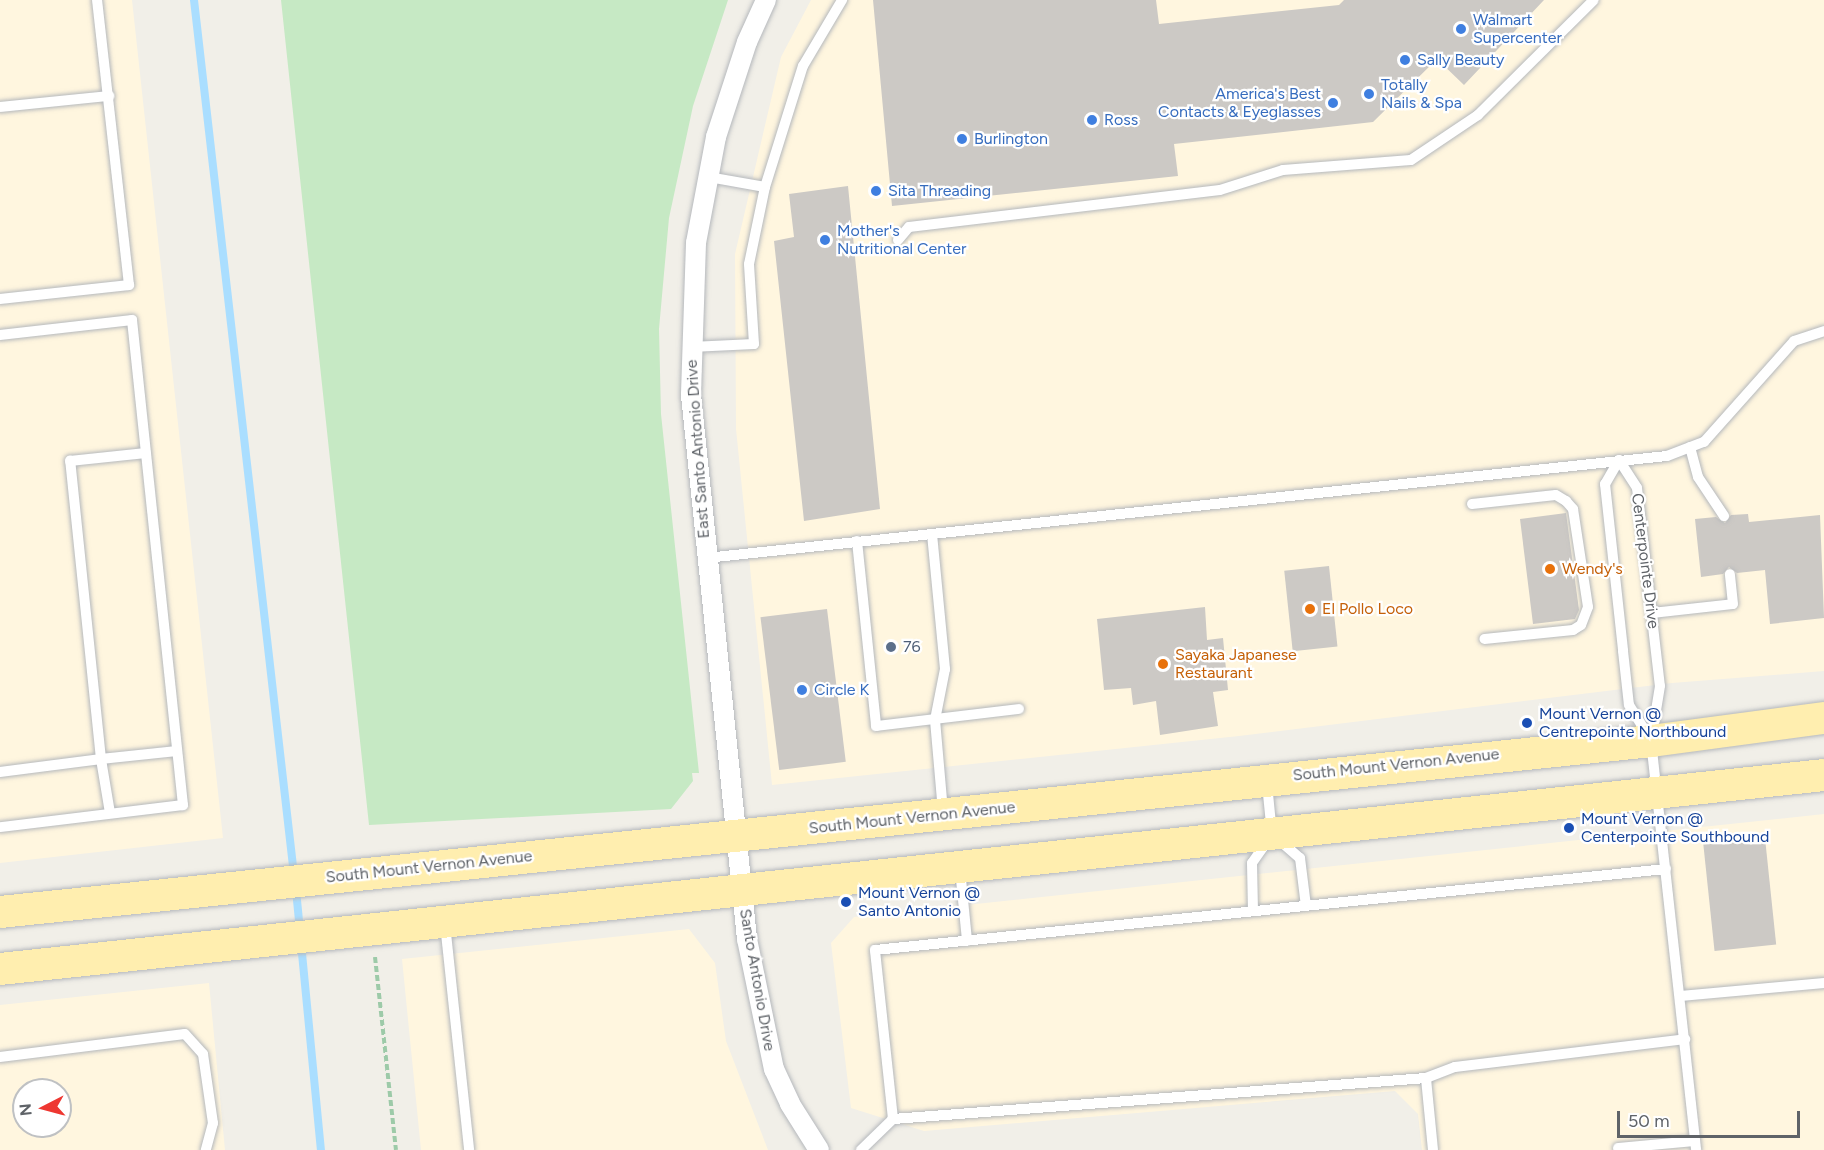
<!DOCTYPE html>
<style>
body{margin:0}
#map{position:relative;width:1824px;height:1150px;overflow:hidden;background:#f1efe8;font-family:Figtree,sans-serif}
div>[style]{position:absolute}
.commercial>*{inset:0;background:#fff6df}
.green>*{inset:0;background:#c6e9c4}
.stream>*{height:8px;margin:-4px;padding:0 4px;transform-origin:4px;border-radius:4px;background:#aadeff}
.building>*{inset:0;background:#ccc9c5;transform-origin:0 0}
.path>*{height:4px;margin-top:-2px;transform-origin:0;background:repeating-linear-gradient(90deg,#9dcaa8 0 6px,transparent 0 9px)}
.roads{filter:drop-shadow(0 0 2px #b5b8bc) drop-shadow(0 0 2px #b5b8bc)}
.lane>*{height:10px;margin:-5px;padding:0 5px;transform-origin:5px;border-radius:5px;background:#fff}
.street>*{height:20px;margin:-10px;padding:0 10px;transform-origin:10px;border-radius:10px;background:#fff}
.primary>*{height:32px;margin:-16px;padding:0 16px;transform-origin:16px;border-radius:16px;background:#ffeeaf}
.dots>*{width:16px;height:16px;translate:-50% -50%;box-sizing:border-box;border:3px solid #fff;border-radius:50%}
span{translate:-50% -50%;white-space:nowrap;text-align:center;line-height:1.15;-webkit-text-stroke:4.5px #fff;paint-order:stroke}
.shop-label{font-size:16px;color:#366cbe}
.left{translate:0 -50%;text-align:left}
.right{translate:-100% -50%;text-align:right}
.street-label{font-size:16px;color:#5f6368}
.food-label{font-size:16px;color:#c56008}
.service-label{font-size:16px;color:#4e5e75}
.transit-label{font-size:16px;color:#164399}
.north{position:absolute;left:12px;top:1078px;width:60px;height:60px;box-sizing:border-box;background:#fff;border:2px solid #bfc1c3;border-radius:50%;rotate:264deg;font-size:16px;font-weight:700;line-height:24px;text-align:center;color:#5f6368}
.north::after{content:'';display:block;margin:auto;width:21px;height:27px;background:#ee3731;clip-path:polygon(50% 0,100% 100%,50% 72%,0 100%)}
.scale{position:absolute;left:1617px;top:1111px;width:183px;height:27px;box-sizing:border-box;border:3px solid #5f6368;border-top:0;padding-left:8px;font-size:18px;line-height:21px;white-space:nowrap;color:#5f6368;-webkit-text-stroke:4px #fff;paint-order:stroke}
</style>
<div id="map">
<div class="commercial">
<i style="clip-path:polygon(0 0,132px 0,223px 838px,0 863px)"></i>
<i style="clip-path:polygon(811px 0,1824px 0,1824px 671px,1672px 683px,1239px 736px,772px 785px,736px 429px,735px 254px,781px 57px)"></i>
<i style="clip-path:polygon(1824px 814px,1824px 1150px,1422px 1150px,1418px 1114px,1395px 1091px,924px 1131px,851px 1108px,831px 943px,854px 917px)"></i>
<i style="clip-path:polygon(689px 929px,715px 963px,726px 1041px,768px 1150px,421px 1150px,402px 959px)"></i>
<i style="clip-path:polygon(evenodd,209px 983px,225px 1150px,0 1150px,0 1005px,209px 983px,24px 1090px,60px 1090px,60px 1126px,24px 1126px,24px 1090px)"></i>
</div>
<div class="green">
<i style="clip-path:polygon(281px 0,728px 0,693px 106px,669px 218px,659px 329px,661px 414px,699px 773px,692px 773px,693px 781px,671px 809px,369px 825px)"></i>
</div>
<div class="stream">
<i style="left:194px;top:0;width:881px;rotate:83.48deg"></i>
<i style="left:296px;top:890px;width:41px;rotate:84.4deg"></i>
<i style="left:301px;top:943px;width:208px;rotate:84.5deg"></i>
</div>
<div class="building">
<i style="clip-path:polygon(873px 0,1156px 0,1159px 24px,1339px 5px,1344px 0,1544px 0,1464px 85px,1437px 59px,1373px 122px,1174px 144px,1178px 176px,892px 206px)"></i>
<i style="clip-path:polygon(848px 186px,880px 509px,804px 521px,774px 241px,794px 237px,789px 194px)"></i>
<i style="clip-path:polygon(1566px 513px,1579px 610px,1575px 619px,1533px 624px,1520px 519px)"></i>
<i style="clip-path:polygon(1748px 514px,1749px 522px,1820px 515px,1824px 618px,1770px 624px,1765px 570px,1737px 573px,1729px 567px,1723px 574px,1701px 577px,1695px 519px,1716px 517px,1725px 523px,1731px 515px)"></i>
<i style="left:1329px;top:566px;width:81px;height:45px;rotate:84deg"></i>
<i style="clip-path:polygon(1205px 607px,1207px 640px,1223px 638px,1228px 690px,1213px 692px,1218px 726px,1160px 735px,1156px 701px,1133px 705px,1131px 688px,1104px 690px,1097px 619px)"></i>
<i style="left:827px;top:609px;width:154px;height:67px;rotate:83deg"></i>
<i style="left:1765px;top:838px;width:107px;height:62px;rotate:84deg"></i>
</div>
<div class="path">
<i style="left:375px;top:957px;width:194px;rotate:83.8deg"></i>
</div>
<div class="roads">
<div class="lane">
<i style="left:0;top:107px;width:110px;rotate:-5.8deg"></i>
<i style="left:765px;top:187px;width:127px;rotate:-72.6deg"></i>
<i style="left:803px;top:66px;width:77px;rotate:-59.4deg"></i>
<i style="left:898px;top:240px;width:17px;rotate:-50deg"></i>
<i style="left:909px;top:227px;width:313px;rotate:-6.8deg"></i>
<i style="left:1220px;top:190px;width:66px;rotate:-17.6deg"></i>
<i style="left:1283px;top:170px;width:128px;rotate:-4.5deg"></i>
<i style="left:1411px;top:160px;width:81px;rotate:-33.9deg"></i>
<i style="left:1478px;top:115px;width:163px;rotate:-44.8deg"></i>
<i style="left:0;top:299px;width:130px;rotate:-6.2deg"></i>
<i style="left:129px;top:285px;width:287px;rotate:-96.4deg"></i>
<i style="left:0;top:335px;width:133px;rotate:-6.5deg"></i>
<i style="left:132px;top:320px;width:488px;rotate:84deg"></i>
<i style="left:183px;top:805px;width:184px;rotate:173.1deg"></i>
<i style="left:691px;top:347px;width:63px;rotate:-2.7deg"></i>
<i style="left:754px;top:344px;width:80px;rotate:-93.6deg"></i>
<i style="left:749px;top:264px;width:79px;rotate:-78.3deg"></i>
<i style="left:765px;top:187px;width:58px;rotate:-170deg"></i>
<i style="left:1690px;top:447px;width:31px;rotate:75deg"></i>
<i style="left:1698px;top:477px;width:47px;rotate:56.3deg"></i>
<i style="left:1619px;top:460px;width:33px;rotate:57deg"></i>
<i style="left:1637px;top:488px;width:199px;rotate:83.4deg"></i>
<i style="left:1660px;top:686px;width:56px;rotate:99.3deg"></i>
<i style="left:1651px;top:741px;width:411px;rotate:83.7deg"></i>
<i style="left:1619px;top:460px;width:28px;rotate:120deg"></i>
<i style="left:1605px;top:484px;width:168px;rotate:83.8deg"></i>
<i style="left:1623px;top:651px;width:54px;rotate:83.7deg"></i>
<i style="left:1629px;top:705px;width:38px;rotate:58deg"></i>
<i style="left:1472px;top:504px;width:84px;rotate:-6.1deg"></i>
<i style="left:1556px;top:495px;width:12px;rotate:31deg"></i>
<i style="left:1566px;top:501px;width:11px;rotate:49deg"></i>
<i style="left:1573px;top:509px;width:99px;rotate:81.3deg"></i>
<i style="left:1588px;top:607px;width:19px;rotate:111deg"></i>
<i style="left:1581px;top:625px;width:9px;rotate:148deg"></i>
<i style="left:1573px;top:630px;width:89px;rotate:174.2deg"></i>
<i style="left:932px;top:534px;width:136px;rotate:84.5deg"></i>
<i style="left:945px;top:669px;width:52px;rotate:101.1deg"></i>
<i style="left:935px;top:720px;width:91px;rotate:85deg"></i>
<i style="left:857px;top:541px;width:186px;rotate:84.1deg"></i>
<i style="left:876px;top:726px;width:144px;rotate:-6.8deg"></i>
<i style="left:706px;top:558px;width:966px;rotate:-6.06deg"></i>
<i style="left:1667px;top:456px;width:40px;rotate:-21deg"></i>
<i style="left:1704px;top:442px;width:135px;rotate:-48.3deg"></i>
<i style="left:1794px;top:341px;width:32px;rotate:-18deg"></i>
<i style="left:1652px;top:613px;width:81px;rotate:-6.3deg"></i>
<i style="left:1733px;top:604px;width:30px;rotate:-96deg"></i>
<i style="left:0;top:772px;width:102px;rotate:-7.3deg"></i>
<i style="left:101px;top:759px;width:300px;rotate:-95.9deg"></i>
<i style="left:70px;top:461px;width:76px;rotate:-6deg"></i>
<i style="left:110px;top:813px;width:55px;rotate:-99.5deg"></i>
<i style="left:101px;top:759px;width:76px;rotate:-6deg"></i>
<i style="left:1279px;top:840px;width:28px;rotate:41deg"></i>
<i style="left:1300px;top:858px;width:48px;rotate:82.9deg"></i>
<i style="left:960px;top:869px;width:72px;rotate:84.4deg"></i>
<i style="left:1253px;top:911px;width:48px;rotate:-91.2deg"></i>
<i style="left:1252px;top:863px;width:35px;rotate:-55deg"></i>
<i style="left:1272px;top:834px;width:50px;rotate:-95.7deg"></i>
<i style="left:445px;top:924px;width:227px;rotate:83.9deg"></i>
<i style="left:1680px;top:996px;width:145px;rotate:-5.2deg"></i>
<i style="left:0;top:1057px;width:186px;rotate:-7.1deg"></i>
<i style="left:185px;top:1034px;width:27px;rotate:48deg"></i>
<i style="left:203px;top:1054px;width:70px;rotate:81.8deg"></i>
<i style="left:213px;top:1123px;width:28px;rotate:105deg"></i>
<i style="left:1426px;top:1078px;width:31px;rotate:-21deg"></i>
<i style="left:1455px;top:1067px;width:232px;rotate:-6.9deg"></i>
<i style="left:1618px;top:1148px;width:77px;rotate:-5.2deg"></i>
<i style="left:861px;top:1150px;width:45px;rotate:-44.1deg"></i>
<i style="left:1433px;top:1150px;width:72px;rotate:-95.6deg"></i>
<i style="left:1426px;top:1078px;width:535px;rotate:175.6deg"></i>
<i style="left:893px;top:1119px;width:170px;rotate:-96.1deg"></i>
<i style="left:875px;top:950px;width:795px;rotate:-5.85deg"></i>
</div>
<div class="street">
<i style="left:766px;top:0;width:46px;rotate:114.3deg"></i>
<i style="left:747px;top:42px;width:100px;rotate:108.1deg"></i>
<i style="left:716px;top:137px;width:108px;rotate:100.7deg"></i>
<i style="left:696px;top:243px;width:152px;rotate:91.9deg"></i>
<i style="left:691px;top:395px;width:547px;rotate:84.12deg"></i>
<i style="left:747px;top:939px;width:133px;rotate:78.3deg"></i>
<i style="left:774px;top:1069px;width:38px;rotate:65deg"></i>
<i style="left:790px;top:1104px;width:54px;rotate:57.8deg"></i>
</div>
<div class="primary">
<i style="left:0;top:912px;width:1660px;rotate:-5.91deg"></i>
<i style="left:1651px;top:741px;width:175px;rotate:-7.6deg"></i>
<i style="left:0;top:969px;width:1834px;rotate:-6.07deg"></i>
</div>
</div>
<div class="dots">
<i style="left:1461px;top:29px;background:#3f7fe0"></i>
<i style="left:1405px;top:60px;background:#3f7fe0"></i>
<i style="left:1369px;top:94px;background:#3f7fe0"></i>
<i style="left:1333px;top:103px;background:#3f7fe0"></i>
<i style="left:1092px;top:120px;background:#3f7fe0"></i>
<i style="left:962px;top:139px;background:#3f7fe0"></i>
<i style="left:876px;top:191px;background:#3f7fe0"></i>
<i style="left:825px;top:240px;background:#3f7fe0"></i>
<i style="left:1550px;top:569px;background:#e8710a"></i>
<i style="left:1310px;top:609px;background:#e8710a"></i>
<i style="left:891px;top:647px;background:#5c6f8a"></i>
<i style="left:1163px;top:664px;background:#e8710a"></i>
<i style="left:802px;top:690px;background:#3f7fe0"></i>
<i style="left:1527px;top:723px;background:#1a4fb4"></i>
<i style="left:1569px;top:828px;background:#1a4fb4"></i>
<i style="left:846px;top:902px;background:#1a4fb4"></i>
</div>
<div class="shop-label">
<span class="left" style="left:1473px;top:29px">Walmart<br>Supercenter</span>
<span class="left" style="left:1417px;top:60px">Sally Beauty</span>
<span class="left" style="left:1381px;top:94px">Totally<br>Nails &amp; Spa</span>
<span class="right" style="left:1321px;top:103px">America's Best<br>Contacts &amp; Eyeglasses</span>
<span class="left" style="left:1104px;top:120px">Ross</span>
<span class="left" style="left:974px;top:139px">Burlington</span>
<span class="left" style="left:888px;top:191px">Sita Threading</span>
<span class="left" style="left:837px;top:240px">Mother's<br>Nutritional Center</span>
<span class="left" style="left:814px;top:690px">Circle K</span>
</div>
<div class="street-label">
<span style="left:698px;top:449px;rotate:-94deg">East Santo Antonio Drive</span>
<span style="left:1645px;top:561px;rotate:83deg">Centerpointe Drive</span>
<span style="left:1396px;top:765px;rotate:-6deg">South Mount Vernon Avenue</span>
<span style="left:912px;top:818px;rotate:-6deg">South Mount Vernon Avenue</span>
<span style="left:429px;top:867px;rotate:-6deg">South Mount Vernon Avenue</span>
<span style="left:757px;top:980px;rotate:80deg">Santo Antonio Drive</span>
</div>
<div class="food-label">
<span class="left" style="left:1562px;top:569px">Wendy's</span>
<span class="left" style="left:1322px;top:609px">El Pollo Loco</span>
<span class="left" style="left:1175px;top:664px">Sayaka Japanese<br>Restaurant</span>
</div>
<div class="service-label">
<span class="left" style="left:903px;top:647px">76</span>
</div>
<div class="transit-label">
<span class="left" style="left:1539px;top:723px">Mount Vernon @<br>Centrepointe Northbound</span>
<span class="left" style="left:1581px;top:828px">Mount Vernon @<br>Centerpointe Southbound</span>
<span class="left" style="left:858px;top:902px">Mount Vernon @<br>Santo Antonio</span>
</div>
<div class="north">N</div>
<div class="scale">50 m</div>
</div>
